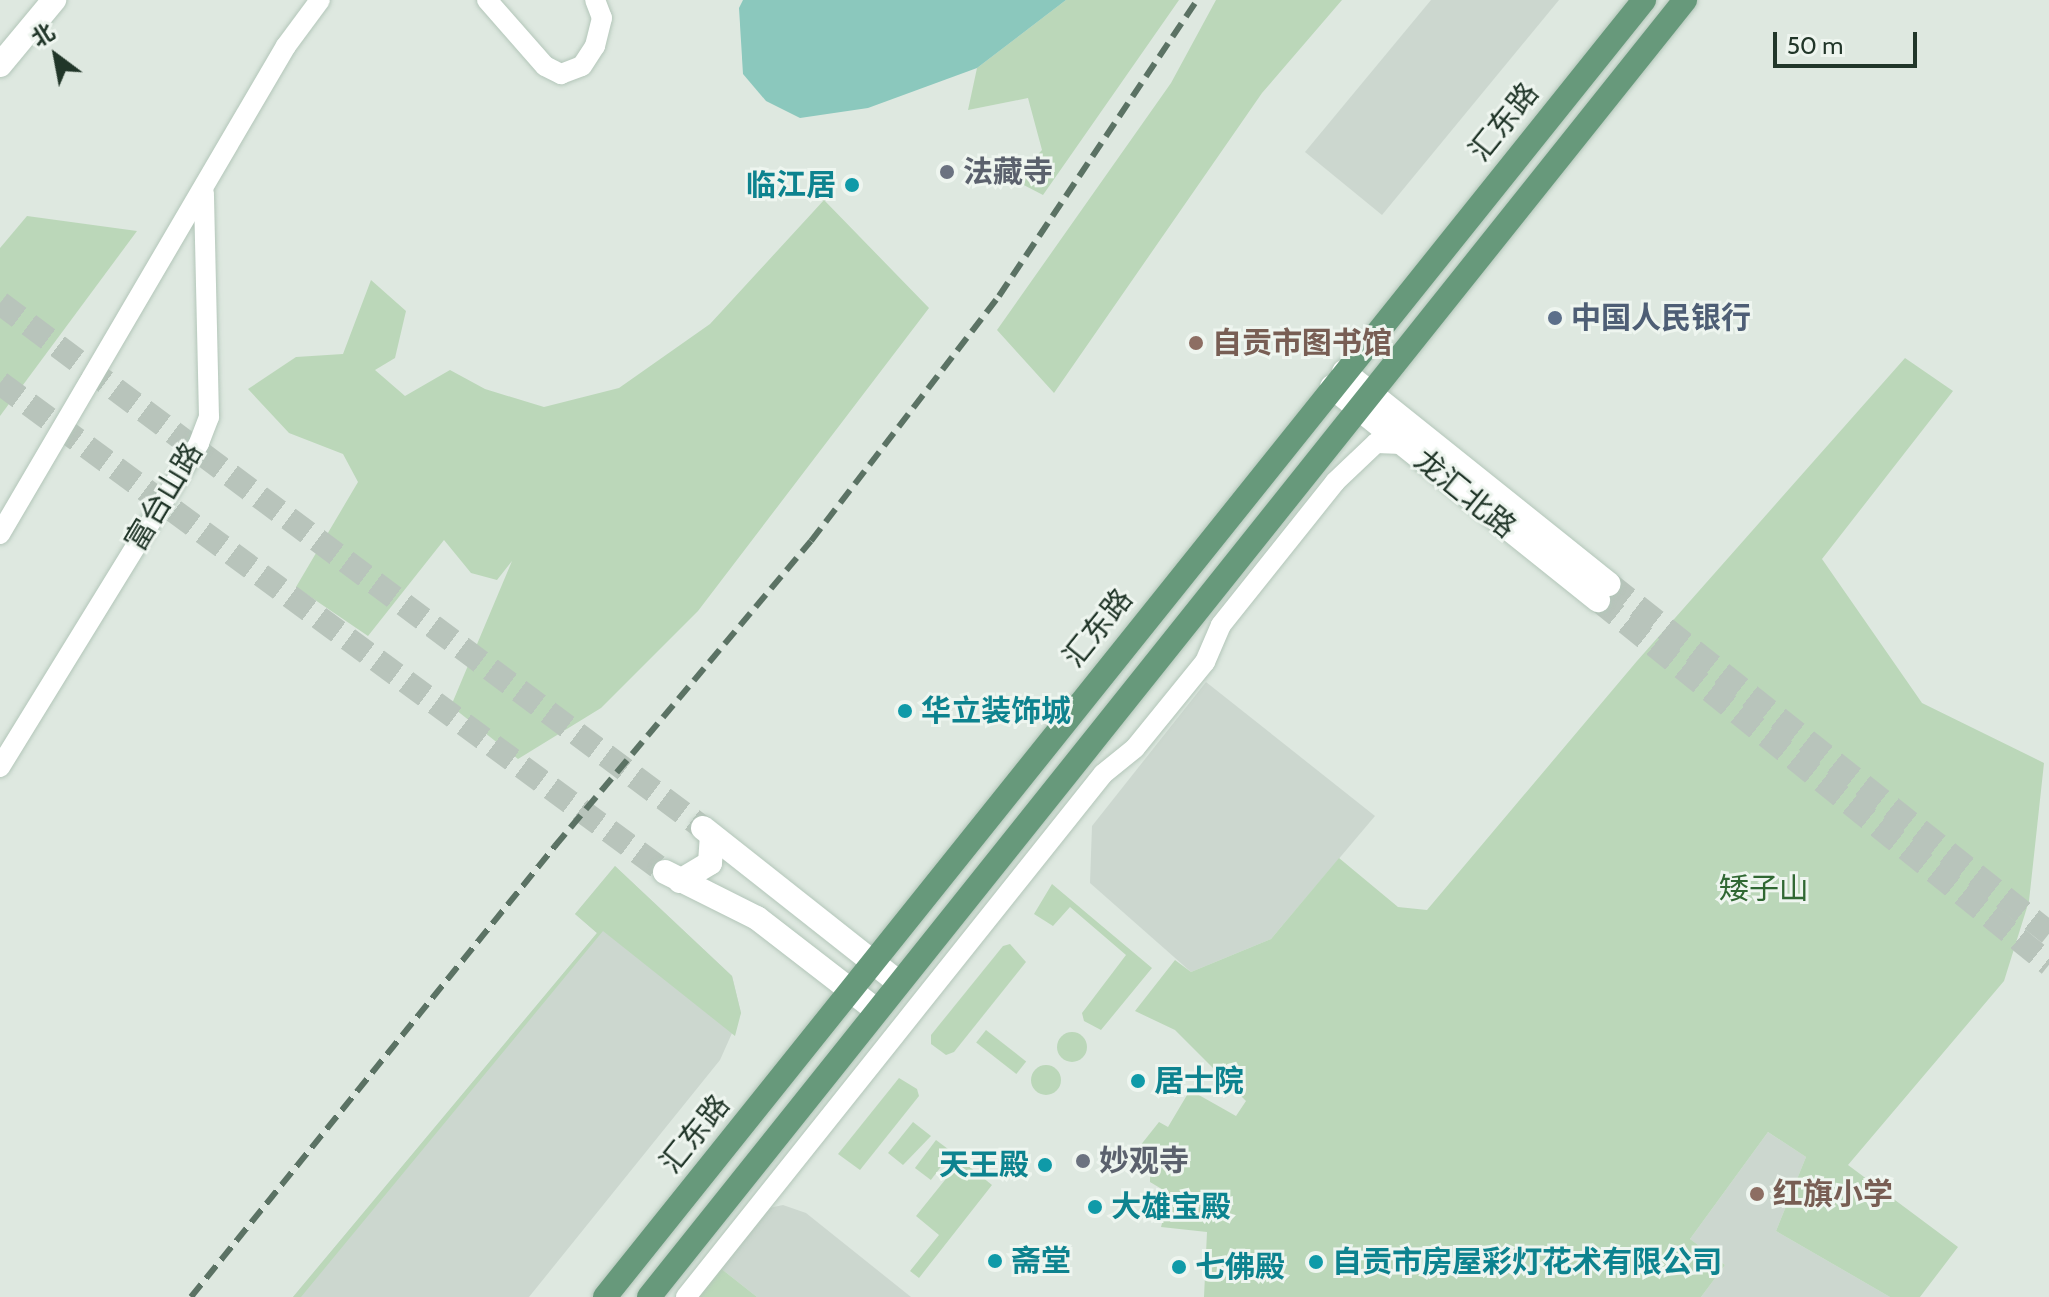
<!DOCTYPE html>
<meta charset="utf-8">
<style>
body{margin:0}
#map{position:relative;width:2049px;height:1297px;overflow:hidden;background:#dee8e0;font-family:Cabin,"Noto Sans SC",sans-serif}
div>[style]{position:absolute}
.built>*{inset:0;background:#ccd7cf}
.green>*{inset:0;background:#bbd7b9;transform-origin:0 0}
.round{border-radius:50%}
.water>*{inset:0;background:#8bc8bd}
.secondary-tunnel>*{height:24px;margin-top:-12px;transform-origin:0;background:repeating-linear-gradient(90deg,#b8c4bb 0 24px,transparent 0 36px)}
.roads{filter:drop-shadow(0 0 2px #b3c6b9) drop-shadow(0 0 2px #b3c6b9)}
.street>*{height:20px;margin:-10px;padding:0 10px;transform-origin:10px;border-radius:10px;background:#fff}
.secondary>*{height:24px;margin:-12px;padding:0 12px;transform-origin:12px;border-radius:12px;background:#fff}
.primary>*{height:24px;margin:-12px;padding:0 12px;transform-origin:12px;border-radius:12px;background:#67997b}
.rail>*{height:6px;margin-top:-3px;transform-origin:0;background:repeating-linear-gradient(90deg,#5b7264 0 16px,transparent 0 24px)}
.dots>*{width:22px;height:22px;translate:-50% -50%;box-sizing:border-box;border:4px solid #eef5ef;border-radius:50%}
span{translate:-50% -50%;white-space:nowrap;text-align:center;line-height:1.15;-webkit-text-stroke:6px #eef5ef;paint-order:stroke}
.street-label{font-size:30px;color:#213629}
.worship-label{font-size:30px;color:#5b616d;font-weight:700}
.left{translate:0 -50%;text-align:left}
.culture-label{font-size:30px;color:#0d838f;font-weight:700}
.right{translate:-100% -50%;text-align:right}
.service-label{font-size:30px;color:#4e5e75;font-weight:700}
.education-label{font-size:30px;color:#785e54;font-weight:700}
.park-label{font-size:30px;color:#306833}
.north{position:absolute;left:16px;top:16px;width:80px;height:80px;-webkit-text-stroke:6px #eef5ef;paint-order:stroke;rotate:328deg;font-size:22px;font-weight:700;line-height:32px;text-align:center;color:#213629}
.north::after{content:'';display:block;margin:auto;width:28px;height:36px;background:#213629;clip-path:polygon(50% 0,100% 100%,50% 72%,0 100%)}
.scale{position:absolute;left:1773px;top:32px;width:144px;height:36px;box-sizing:border-box;border:4px solid #213629;border-top:0;padding-left:10px;font-size:24px;line-height:28px;white-space:nowrap;color:#213629;-webkit-text-stroke:6px #eef5ef;paint-order:stroke}
</style>
<div id="map">
<div class="built">
<i style="clip-path:polygon(1431px 0,1559px 0,1382px 215px,1305px 152px)"></i>
<i style="clip-path:polygon(1206px 682px,1375px 816px,1271px 939px,1191px 972px,1090px 883px,1092px 826px)"></i>
<i style="clip-path:polygon(615px 866px,732px 976px,741px 1013px,720px 1060px,529px 1297px,293px 1297px,597px 933px,575px 914px)"></i>
<i style="clip-path:polygon(1768px 1132px,1806px 1157px,1776px 1231px,1890px 1297px,1701px 1297px,1725px 1265px,1690px 1239px)"></i>
<i style="clip-path:polygon(783px 1205px,806px 1213px,911px 1297px,757px 1297px,719px 1267px,769px 1208px)"></i>
</div>
<div class="green">
<i style="clip-path:polygon(1066px 0,1179px 0,1043px 195px,1014px 180px,1042px 150px,1028px 98px,968px 110px,977px 68px)"></i>
<i style="clip-path:polygon(1216px 0,1342px 0,1262px 93px,1054px 393px,997px 330px,1171px 83px)"></i>
<i style="clip-path:polygon(824px 200px,929px 308px,698px 611px,601px 708px,518px 759px,451px 706px,512px 561px,497px 580px,471px 573px,444px 540px,368px 636px,296px 587px,358px 482px,343px 454px,289px 433px,248px 389px,296px 357px,343px 354px,371px 280px,406px 311px,395px 358px,375px 370px,405px 396px,450px 370px,485px 389px,544px 407px,619px 388px,710px 324px)"></i>
<i style="clip-path:polygon(27px 216px,137px 231px,0 416px,0 248px)"></i>
<i style="clip-path:polygon(1905px 358px,1953px 391px,1822px 559px,1922px 703px,2044px 763px,2029px 901px,2004px 981px,1848px 1165px,1958px 1247px,1920px 1297px,1890px 1297px,1776px 1231px,1806px 1157px,1768px 1132px,1690px 1239px,1725px 1265px,1701px 1297px,1204px 1297px,1207px 1232px,1161px 1227px,1170px 1194px,1150px 1182px,1150px 1171px,1132px 1156px,1159px 1122px,1168px 1127px,1190px 1090px,1236px 1116px,1246px 1101px,1175px 1030px,1135px 1011px,1175px 960px,1191px 972px,1271px 939px,1339px 858px,1398px 907px,1427px 910px,1637px 661px)"></i>
<i style="clip-path:polygon(615px 866px,732px 976px,741px 1013px,735px 1036px,603px 931px,301px 1297px,293px 1297px,597px 933px,575px 914px)"></i>
<i style="clip-path:polygon(1052px 884px,1152px 968px,1101px 1030px,1084px 1021px,1082px 1013px,1126px 955px,1070px 907px,1053px 926px,1034px 914px)"></i>
<i style="clip-path:polygon(1010px 944px,1026px 962px,954px 1052px,946px 1055px,931px 1044px,931px 1035px,1003px 946px)"></i>
<i style="left:986px;top:1030px;width:51px;height:16px;rotate:38deg"></i>
<i class="round" style="left:1057px;top:1032px;width:30px;height:30px"></i>
<i class="round" style="left:1031px;top:1065px;width:30px;height:30px"></i>
<i style="clip-path:polygon(899px 1078px,917px 1089px,919px 1096px,860px 1170px,838px 1154px)"></i>
<i style="clip-path:polygon(913px 1122px,931px 1136px,903px 1165px,888px 1153px)"></i>
<i style="left:936px;top:1140px;width:20px;height:35px;rotate:37deg"></i>
<i style="clip-path:polygon(961px 1160px,992px 1185px,919px 1278px,910px 1271px,939px 1235px,916px 1216px)"></i>
<i style="clip-path:polygon(719px 1267px,757px 1297px,695px 1297px)"></i>
</div>
<div class="water">
<i style="clip-path:polygon(743px 0,1066px 0,977px 68px,868px 108px,800px 118px,766px 101px,743px 74px,739px 8px)"></i>
</div>
<div class="secondary-tunnel">
<i style="left:0;top:303px;width:877px;rotate:36.75deg"></i>
<i style="left:0;top:383px;width:825px;rotate:36.33deg"></i>
<i style="left:1609px;top:584px;width:562px;rotate:38.42deg"></i>
<i style="left:1598px;top:600px;width:580px;rotate:38.91deg"></i>
</div>
<div class="roads">
<div class="street">
<i style="left:487px;top:0;width:88px;rotate:48.7deg"></i>
<i style="left:545px;top:66px;width:18px;rotate:27deg"></i>
<i style="left:561px;top:74px;width:22px;rotate:-21deg"></i>
<i style="left:582px;top:66px;width:24px;rotate:-57deg"></i>
<i style="left:595px;top:46px;width:29px;rotate:-76deg"></i>
<i style="left:602px;top:18px;width:19px;rotate:-111deg"></i>
<i style="left:0;top:534px;width:566px;rotate:-59.63deg"></i>
<i style="left:286px;top:46px;width:57px;rotate:-53.5deg"></i>
<i style="left:0;top:767px;width:380px;rotate:-58.4deg"></i>
<i style="left:199px;top:443px;width:28px;rotate:-69deg"></i>
<i style="left:209px;top:417px;width:224px;rotate:-91.3deg"></i>
<i style="left:686px;top:1297px;width:669px;rotate:-51.43deg"></i>
<i style="left:1103px;top:774px;width:41px;rotate:-39.1deg"></i>
<i style="left:1135px;top:748px;width:111px;rotate:-50.9deg"></i>
<i style="left:1205px;top:662px;width:40px;rotate:-66.6deg"></i>
<i style="left:1221px;top:625px;width:183px;rotate:-51.4deg"></i>
<i style="left:1335px;top:482px;width:57px;rotate:-43.6deg"></i>
<i style="left:1376px;top:443px;width:26px;rotate:2deg"></i>
</div>
<div class="secondary">
<i style="left:0;top:65px;width:85px;rotate:-50.3deg"></i>
<i style="left:1344px;top:372px;width:339px;rotate:38.7deg"></i>
<i style="left:1332px;top:387px;width:341px;rotate:38.7deg"></i>
<i style="left:703px;top:828px;width:248px;rotate:38.3deg"></i>
<i style="left:665px;top:872px;width:103px;rotate:26.6deg"></i>
<i style="left:757px;top:918px;width:150px;rotate:37.7deg"></i>
<i style="left:680px;top:881px;width:35px;rotate:-31deg"></i>
<i style="left:710px;top:863px;width:26px;rotate:-86deg"></i>
</div>
<div class="primary">
<i style="left:605px;top:1297px;width:1662px;rotate:-51.3deg"></i>
<i style="left:649px;top:1297px;width:1660px;rotate:-51.38deg"></i>
</div>
</div>
<div class="rail">
<i style="left:191px;top:1297px;width:580px;rotate:-51.09deg"></i>
<i style="left:555px;top:846px;width:398px;rotate:-50deg"></i>
<i style="left:811px;top:541px;width:309px;rotate:-52.5deg"></i>
<i style="left:999px;top:296px;width:356px;rotate:-56.2deg"></i>
</div>
<div class="dots">
<i style="left:947px;top:172px;background:#6b7280"></i>
<i style="left:852px;top:185px;background:#0f9aa8"></i>
<i style="left:1555px;top:318px;background:#5c6f8a"></i>
<i style="left:1196px;top:343px;background:#8d6e63"></i>
<i style="left:905px;top:711px;background:#0f9aa8"></i>
<i style="left:1138px;top:1081px;background:#0f9aa8"></i>
<i style="left:1083px;top:1161px;background:#6b7280"></i>
<i style="left:1045px;top:1165px;background:#0f9aa8"></i>
<i style="left:1757px;top:1194px;background:#8d6e63"></i>
<i style="left:1095px;top:1207px;background:#0f9aa8"></i>
<i style="left:995px;top:1261px;background:#0f9aa8"></i>
<i style="left:1316px;top:1262px;background:#0f9aa8"></i>
<i style="left:1179px;top:1267px;background:#0f9aa8"></i>
</div>
<div class="street-label">
<span style="left:1504px;top:122px;rotate:-51deg">汇东路</span>
<span style="left:1465px;top:494px;rotate:39deg">龙汇北路</span>
<span style="left:164px;top:497px;rotate:-59deg">富台山路</span>
<span style="left:1098px;top:628px;rotate:-51deg">汇东路</span>
<span style="left:695px;top:1134px;rotate:-51deg">汇东路</span>
</div>
<div class="worship-label">
<span class="left" style="left:963px;top:172px">法藏寺</span>
<span class="left" style="left:1099px;top:1161px">妙观寺</span>
</div>
<div class="culture-label">
<span class="right" style="left:836px;top:185px">临江居</span>
<span class="left" style="left:921px;top:711px">华立装饰城</span>
<span class="left" style="left:1154px;top:1081px">居士院</span>
<span class="right" style="left:1029px;top:1165px">天王殿</span>
<span class="left" style="left:1111px;top:1207px">大雄宝殿</span>
<span class="left" style="left:1011px;top:1261px">斋堂</span>
<span class="left" style="left:1332px;top:1262px">自贡市房屋彩灯花术有限公司</span>
<span class="left" style="left:1195px;top:1267px">七佛殿</span>
</div>
<div class="service-label">
<span class="left" style="left:1571px;top:318px">中国人民银行</span>
</div>
<div class="education-label">
<span class="left" style="left:1212px;top:343px">自贡市图书馆</span>
<span class="left" style="left:1773px;top:1194px">红旗小学</span>
</div>
<div class="park-label">
<span style="left:1764px;top:889px">矮子山</span>
</div>
<div class="north">北</div>
<div class="scale">50 m</div>
</div>
